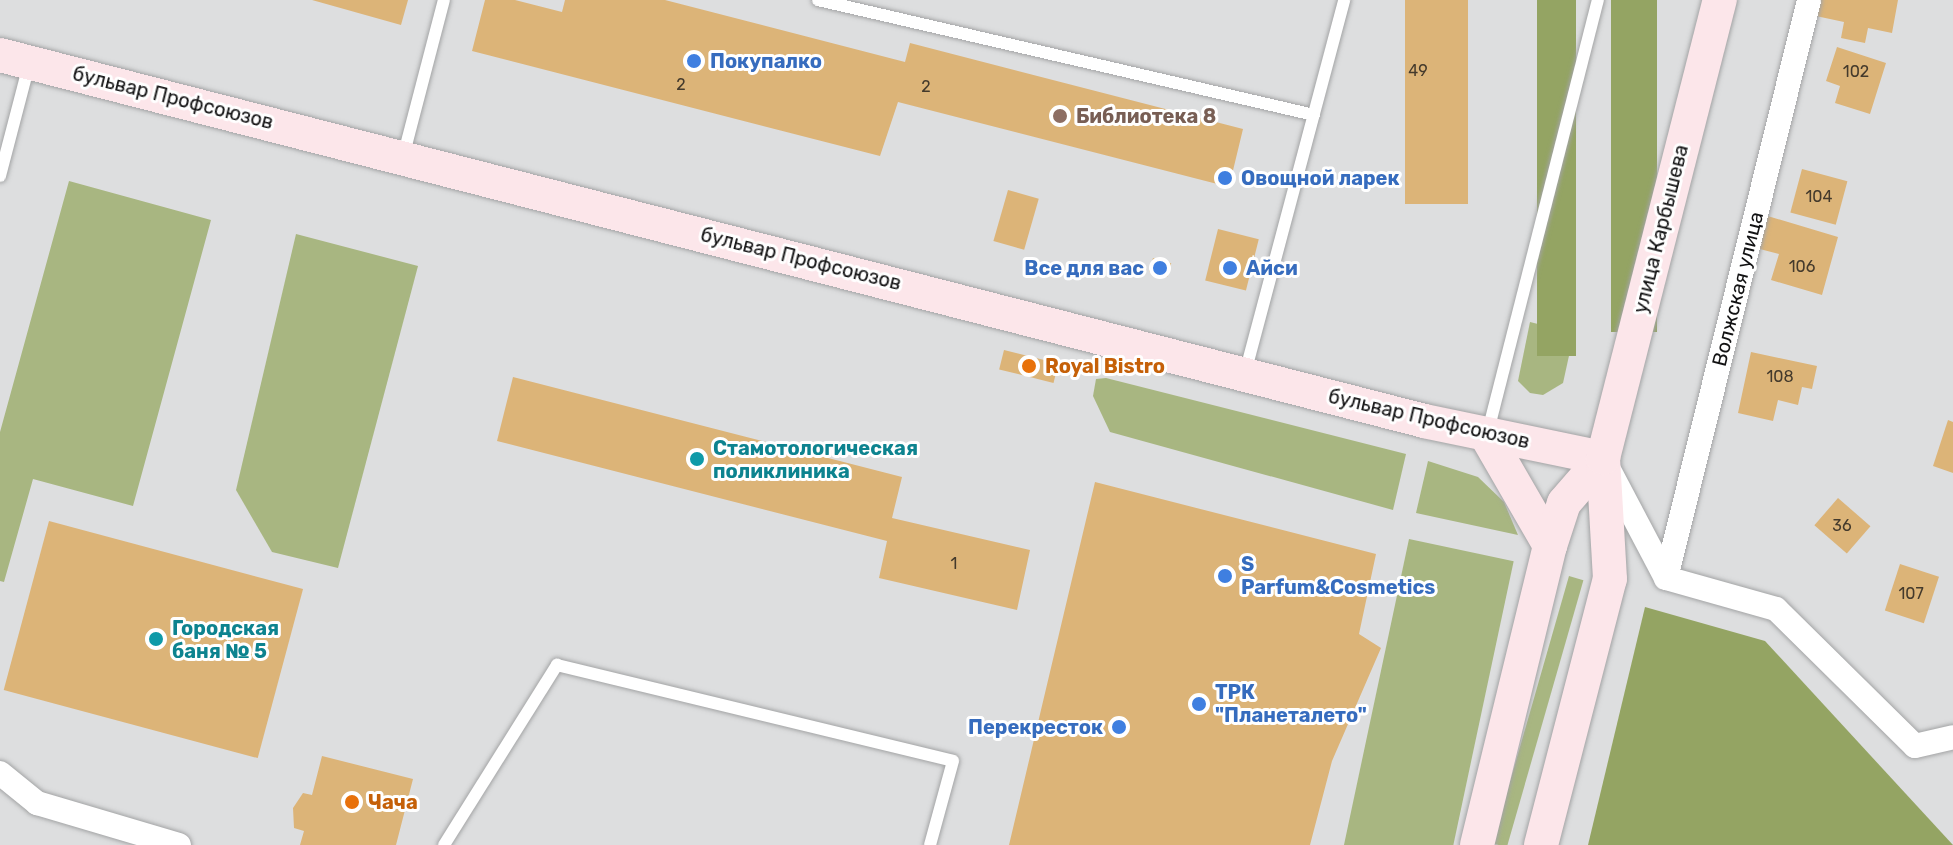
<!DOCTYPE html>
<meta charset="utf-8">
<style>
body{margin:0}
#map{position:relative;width:1953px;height:845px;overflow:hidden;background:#dddedf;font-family:Rubik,sans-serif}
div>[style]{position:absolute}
.green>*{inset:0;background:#a8b681;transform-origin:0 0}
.forest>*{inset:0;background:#94a463;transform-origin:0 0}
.building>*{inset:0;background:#dcb478;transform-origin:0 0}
.roads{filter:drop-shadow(0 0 2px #a3a4a5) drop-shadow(0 0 2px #a3a4a5)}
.lane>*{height:12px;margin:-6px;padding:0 6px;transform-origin:6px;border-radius:6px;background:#fff}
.street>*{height:24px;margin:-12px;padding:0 12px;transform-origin:12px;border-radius:12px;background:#fff}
.secondary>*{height:34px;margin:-17px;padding:0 17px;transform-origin:17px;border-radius:17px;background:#fce6ea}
.dots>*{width:22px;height:22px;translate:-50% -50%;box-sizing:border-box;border:4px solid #fff;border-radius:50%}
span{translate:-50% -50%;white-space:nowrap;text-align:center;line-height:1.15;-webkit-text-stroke:6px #fff;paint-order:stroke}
.number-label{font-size:16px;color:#443a2c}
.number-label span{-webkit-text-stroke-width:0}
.shop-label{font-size:20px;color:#366cbe;font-weight:700}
.left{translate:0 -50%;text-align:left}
.right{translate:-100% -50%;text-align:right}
.street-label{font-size:20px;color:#121213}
.education-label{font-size:20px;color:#785e54;font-weight:700}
.food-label{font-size:20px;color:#c56008;font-weight:700}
.culture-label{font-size:20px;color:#0d838f;font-weight:700}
</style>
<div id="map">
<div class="green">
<i style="clip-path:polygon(69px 181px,211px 220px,133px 506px,33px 479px,4px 582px,0 581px,0 432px)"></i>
<i style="clip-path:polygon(296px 234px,418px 266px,338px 568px,272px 552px,236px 490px)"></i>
<i style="clip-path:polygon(1530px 322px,1574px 333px,1563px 383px,1543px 395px,1530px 393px,1518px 381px)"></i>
<i style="clip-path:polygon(1106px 378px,1406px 454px,1393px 510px,1110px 432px,1093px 396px,1096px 379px)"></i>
<i style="clip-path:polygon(1428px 461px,1478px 477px,1504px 502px,1518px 535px,1416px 513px)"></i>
<i style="left:1409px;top:539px;width:107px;height:315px;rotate:12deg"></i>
<i style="left:1569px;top:576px;width:15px;height:278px;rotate:16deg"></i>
</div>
<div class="forest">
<i style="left:1537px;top:0;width:39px;height:356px"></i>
<i style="left:1611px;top:0;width:46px;height:332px"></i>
<i style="clip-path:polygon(1645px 607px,1765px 641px,1953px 845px,1588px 845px)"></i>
</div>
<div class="building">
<i style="clip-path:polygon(312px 0,408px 0,401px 25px)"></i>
<i style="clip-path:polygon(485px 0,515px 0,562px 12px,565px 0,665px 0,905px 62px,910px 43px,1243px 129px,1229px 187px,898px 102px,880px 156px,472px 51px)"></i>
<i style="left:1405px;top:0;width:63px;height:204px"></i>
<i style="clip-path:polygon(1819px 0,1898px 0,1892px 33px,1868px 28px,1865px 43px,1841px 38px,1844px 22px,1816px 16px)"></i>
<i style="clip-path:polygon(1837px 47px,1886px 63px,1870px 114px,1835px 103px,1840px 86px,1826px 81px)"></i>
<i style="left:1802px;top:169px;width:47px;height:45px;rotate:15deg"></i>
<i style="left:1008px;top:190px;width:32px;height:53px;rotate:16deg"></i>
<i style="clip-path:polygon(1761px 214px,1838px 237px,1822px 295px,1771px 280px,1779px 254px,1752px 247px)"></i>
<i style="left:1218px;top:229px;width:42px;height:53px;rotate:14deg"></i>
<i style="left:1153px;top:258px;width:19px;height:14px;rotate:16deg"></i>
<i style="left:1004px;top:350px;width:56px;height:20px;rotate:14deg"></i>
<i style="clip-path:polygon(1751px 352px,1817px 366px,1812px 389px,1802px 387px,1798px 405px,1778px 400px,1773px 421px,1738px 413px)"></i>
<i style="clip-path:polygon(513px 377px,902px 477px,892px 518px,1030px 550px,1017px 610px,879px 578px,887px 541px,497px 441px)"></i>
<i style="clip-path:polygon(1948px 420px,1953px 422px,1953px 473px,1933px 466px)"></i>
<i style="clip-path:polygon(1095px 482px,1376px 554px,1359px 634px,1381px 648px,1332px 761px,1310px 845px,1009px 845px)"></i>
<i style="left:1838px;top:498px;width:43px;height:36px;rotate:41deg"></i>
<i style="left:49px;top:521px;width:263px;height:175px;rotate:15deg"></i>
<i style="left:1900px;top:564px;width:41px;height:49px;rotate:18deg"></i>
<i style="clip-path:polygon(322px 756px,413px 779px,396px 845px,300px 845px,304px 831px,294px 828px,293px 808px,303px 793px,312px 795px)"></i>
</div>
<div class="roads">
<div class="lane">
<i style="left:818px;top:0;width:509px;rotate:13.05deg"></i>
<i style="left:403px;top:157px;width:162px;rotate:-75.4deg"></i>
<i style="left:0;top:176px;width:115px;rotate:-75.4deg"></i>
<i style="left:1245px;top:373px;width:386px;rotate:-75.1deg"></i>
<i style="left:1488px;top:431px;width:445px;rotate:-75.7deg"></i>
<i style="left:444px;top:845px;width:213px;rotate:-57.9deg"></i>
<i style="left:557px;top:665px;width:407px;rotate:13.6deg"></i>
<i style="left:953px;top:761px;width:87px;rotate:105.3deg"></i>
</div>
<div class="street">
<i style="left:1608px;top:468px;width:124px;rotate:62.2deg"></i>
<i style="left:1666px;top:578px;width:114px;rotate:15.7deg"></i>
<i style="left:1776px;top:609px;width:195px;rotate:44.6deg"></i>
<i style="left:1915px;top:746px;width:39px;rotate:-13deg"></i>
<i style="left:1666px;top:578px;width:595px;rotate:-76.1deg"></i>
<i style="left:0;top:773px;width:48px;rotate:39deg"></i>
<i style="left:37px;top:803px;width:148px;rotate:16.5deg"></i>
</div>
<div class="secondary">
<i style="left:0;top:55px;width:1470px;rotate:14.41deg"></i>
<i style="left:1424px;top:421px;width:183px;rotate:11.7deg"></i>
<i style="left:1486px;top:435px;width:128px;rotate:60deg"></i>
<i style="left:1477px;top:845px;width:308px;rotate:-76.3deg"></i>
<i style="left:1550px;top:546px;width:45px;rotate:-72deg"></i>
<i style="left:1564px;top:503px;width:60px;rotate:-49.1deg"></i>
<i style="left:1541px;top:845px;width:275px;rotate:-75.5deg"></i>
<i style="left:1610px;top:579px;width:121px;rotate:-93.3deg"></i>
<i style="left:1603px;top:458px;width:473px;rotate:-75.7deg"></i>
</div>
</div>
<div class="dots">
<i style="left:694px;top:61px;background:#3f7fe0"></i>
<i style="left:1060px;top:116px;background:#8d6e63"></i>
<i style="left:1225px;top:178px;background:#3f7fe0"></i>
<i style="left:1160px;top:268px;background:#3f7fe0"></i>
<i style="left:1230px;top:268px;background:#3f7fe0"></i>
<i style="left:1029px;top:366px;background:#e8710a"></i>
<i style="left:697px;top:459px;background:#0f9aa8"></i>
<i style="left:1225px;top:576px;background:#3f7fe0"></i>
<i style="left:156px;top:639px;background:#0f9aa8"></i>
<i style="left:1199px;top:704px;background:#3f7fe0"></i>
<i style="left:1119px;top:727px;background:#3f7fe0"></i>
<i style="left:352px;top:802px;background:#e8710a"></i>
</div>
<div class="number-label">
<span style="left:1418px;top:71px">49</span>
<span style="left:1856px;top:72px">102</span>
<span style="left:681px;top:85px">2</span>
<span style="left:926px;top:87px">2</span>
<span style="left:1819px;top:197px">104</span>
<span style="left:1802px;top:267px">106</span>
<span style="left:1780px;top:377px">108</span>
<span style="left:1842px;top:526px">36</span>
<span style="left:954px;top:564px">1</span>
<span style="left:1911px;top:594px">107</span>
</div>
<div class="shop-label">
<span class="left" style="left:710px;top:61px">Покупалко</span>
<span class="left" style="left:1241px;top:178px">Овощной ларек</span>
<span class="right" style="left:1144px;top:268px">Все для вас</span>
<span class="left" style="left:1246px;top:268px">Айси</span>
<span class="left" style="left:1241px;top:576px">S<br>Parfum&amp;Cosmetics</span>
<span class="left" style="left:1215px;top:704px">ТРК<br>"Планеталето"</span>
<span class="right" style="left:1103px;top:727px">Перекресток</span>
</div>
<div class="street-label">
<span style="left:173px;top:98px;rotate:14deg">бульвар Профсоюзов</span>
<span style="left:1661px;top:229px;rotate:-76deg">улица Карбышева</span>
<span style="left:801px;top:259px;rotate:14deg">бульвар Профсоюзов</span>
<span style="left:1738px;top:289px;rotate:-76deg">Волжская улица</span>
<span style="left:1429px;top:419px;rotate:13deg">бульвар Профсоюзов</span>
</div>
<div class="education-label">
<span class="left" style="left:1076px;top:116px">Библиотека 8</span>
</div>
<div class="food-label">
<span class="left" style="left:1045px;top:366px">Royal Bistro</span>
<span class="left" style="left:368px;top:802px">Чача</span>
</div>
<div class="culture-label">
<span class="left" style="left:713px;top:460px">Стамотологическая<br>поликлиника</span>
<span class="left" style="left:172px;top:640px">Городская<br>баня № 5</span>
</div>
</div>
